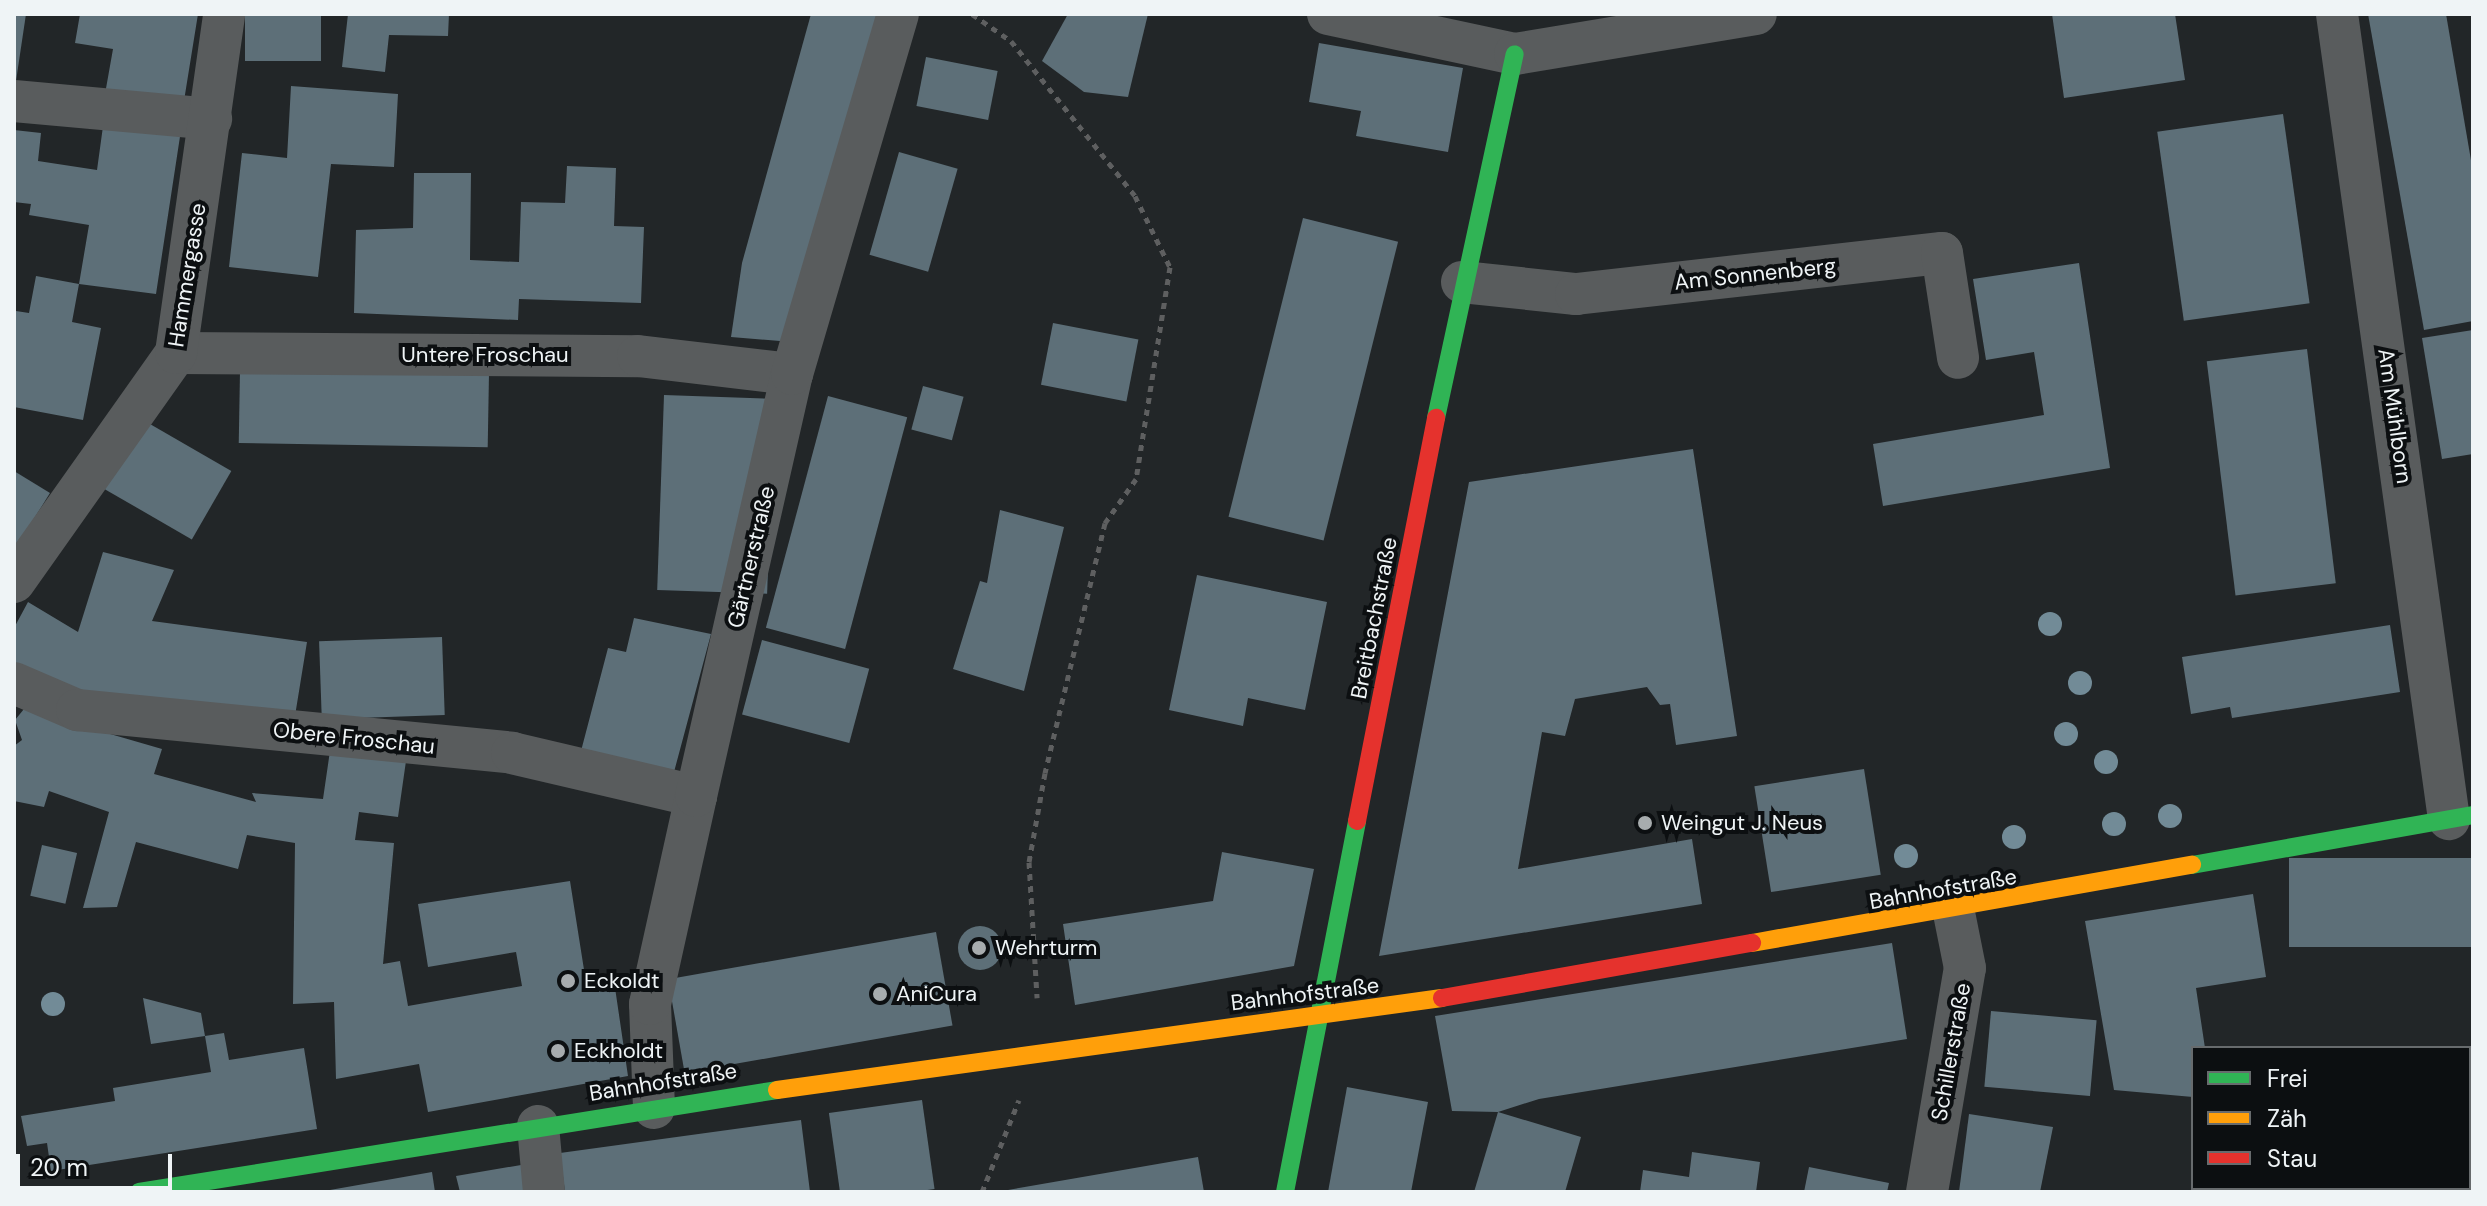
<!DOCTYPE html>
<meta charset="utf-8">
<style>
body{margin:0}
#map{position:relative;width:2487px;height:1206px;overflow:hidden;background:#222628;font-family:"DM Sans",sans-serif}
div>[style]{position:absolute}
.building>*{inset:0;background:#5d6f78;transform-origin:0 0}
.round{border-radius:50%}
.path>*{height:5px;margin-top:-2.5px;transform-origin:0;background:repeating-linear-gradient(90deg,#5e5f60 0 6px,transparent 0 12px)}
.lane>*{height:20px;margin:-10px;padding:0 10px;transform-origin:10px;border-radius:10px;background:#595c5d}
.street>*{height:42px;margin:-21px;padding:0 21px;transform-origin:21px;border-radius:21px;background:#595c5d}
.fast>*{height:18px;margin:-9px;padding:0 9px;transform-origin:9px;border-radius:9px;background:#30b455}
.slow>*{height:18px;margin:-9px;padding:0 9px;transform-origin:9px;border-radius:9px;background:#ff9f0a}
.jam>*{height:18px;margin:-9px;padding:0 9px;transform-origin:9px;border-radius:9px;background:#e5322d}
.trees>*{width:24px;height:24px;margin:-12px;border-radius:50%;background:#728b97}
.dots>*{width:22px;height:22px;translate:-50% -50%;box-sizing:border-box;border:4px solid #0c0f11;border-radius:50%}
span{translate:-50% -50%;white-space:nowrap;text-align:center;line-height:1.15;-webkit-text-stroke:8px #0c0f11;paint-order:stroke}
.street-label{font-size:22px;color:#eff4f6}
.poi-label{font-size:22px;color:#eff4f6}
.left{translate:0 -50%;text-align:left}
.frame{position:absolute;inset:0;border:16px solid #eff4f6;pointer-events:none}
.legend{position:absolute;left:2191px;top:1046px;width:280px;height:144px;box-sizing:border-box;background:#0c0f11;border:2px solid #676b6d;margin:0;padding:10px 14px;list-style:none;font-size:24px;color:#eff4f6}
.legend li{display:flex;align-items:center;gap:16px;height:40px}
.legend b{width:40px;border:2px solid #676b6d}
.scale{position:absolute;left:16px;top:1154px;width:156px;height:36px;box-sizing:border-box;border:4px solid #eff4f6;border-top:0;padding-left:10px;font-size:24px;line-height:28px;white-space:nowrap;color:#eff4f6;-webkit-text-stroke:6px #0c0f11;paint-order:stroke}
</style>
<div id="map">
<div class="building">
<i style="clip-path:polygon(14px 14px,26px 14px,16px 81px,14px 81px)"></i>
<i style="clip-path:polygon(80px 14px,198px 14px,183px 107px,105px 94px,113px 49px,75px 43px)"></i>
<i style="left:245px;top:14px;width:76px;height:47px"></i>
<i style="clip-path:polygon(348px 14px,449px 14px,448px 36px,389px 35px,385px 72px,342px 67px)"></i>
<i style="clip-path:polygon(811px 14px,882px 14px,792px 342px,731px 337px,742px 263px)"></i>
<i style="clip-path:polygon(1068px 14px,1148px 14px,1128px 97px,1084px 92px,1042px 61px)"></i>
<i style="clip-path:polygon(2052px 14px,2175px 14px,2185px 80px,2064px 98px)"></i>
<i style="clip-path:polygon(2368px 14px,2446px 14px,2473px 172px,2473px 321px,2424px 330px)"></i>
<i style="clip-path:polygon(1319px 43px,1463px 68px,1448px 152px,1356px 136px,1361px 111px,1309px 102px)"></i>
<i style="left:926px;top:57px;width:73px;height:50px;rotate:11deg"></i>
<i style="clip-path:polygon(291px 86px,398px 94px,394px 167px,331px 164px,318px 277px,229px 267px,242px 153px,287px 158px)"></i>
<i style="left:2283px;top:114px;width:191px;height:127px;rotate:82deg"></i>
<i style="clip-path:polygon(104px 119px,181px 130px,156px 294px,79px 284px,72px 322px,101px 328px,83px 420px,14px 407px,16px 311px,29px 313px,36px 276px,79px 284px,89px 225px,29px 215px,31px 204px,14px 202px,14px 130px,41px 133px,38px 161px,97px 170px)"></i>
<i style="left:899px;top:152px;width:61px;height:107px;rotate:16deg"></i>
<i style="clip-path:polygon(567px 166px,616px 168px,614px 226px,644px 227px,641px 303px,519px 299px,518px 320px,354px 313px,356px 230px,413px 228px,414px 173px,471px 173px,470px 260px,519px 262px,521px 202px,565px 203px)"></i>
<i style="left:1303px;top:218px;width:98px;height:308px;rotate:14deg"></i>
<i style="clip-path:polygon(2079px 263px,2110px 468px,1883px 506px,1873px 444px,2044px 415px,2034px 352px,1986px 360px,1973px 279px)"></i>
<i style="left:1053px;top:323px;width:87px;height:63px;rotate:11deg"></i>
<i style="clip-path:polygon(2473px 330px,2473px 454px,2442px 459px,2422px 338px)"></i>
<i style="left:2307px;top:349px;width:236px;height:101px;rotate:83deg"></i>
<i style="left:240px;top:371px;width:249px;height:72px;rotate:1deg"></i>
<i style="left:923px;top:386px;width:42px;height:45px;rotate:15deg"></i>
<i style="left:664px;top:395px;width:110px;height:195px;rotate:2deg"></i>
<i style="left:828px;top:396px;width:82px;height:240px;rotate:15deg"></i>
<i style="left:143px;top:420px;width:102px;height:79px;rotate:30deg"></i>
<i style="clip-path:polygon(1693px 449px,1737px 736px,1676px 745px,1670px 704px,1660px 705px,1647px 687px,1575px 699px,1565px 736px,1542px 732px,1518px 869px,1692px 839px,1702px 904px,1379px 956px,1469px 482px)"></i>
<i style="clip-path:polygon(14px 471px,50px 493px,14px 551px)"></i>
<i style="clip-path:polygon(1000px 510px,1064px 527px,1024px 691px,953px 669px,980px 581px,987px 583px)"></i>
<i style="clip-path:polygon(103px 552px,174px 570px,152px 621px,307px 642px,294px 722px,124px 703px,14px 674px,14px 628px,28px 602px,78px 632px)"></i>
<i style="clip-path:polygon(1197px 575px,1327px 602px,1305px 710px,1248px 698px,1243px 726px,1169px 710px)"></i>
<i style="clip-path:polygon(634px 618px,711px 634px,674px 772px,581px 751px,608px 648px,626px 652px)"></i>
<i style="clip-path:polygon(2390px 625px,2400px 692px,2232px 718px,2230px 707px,2191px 714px,2182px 657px)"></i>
<i style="left:442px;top:637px;width:78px;height:123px;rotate:88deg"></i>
<i style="left:762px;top:640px;width:111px;height:77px;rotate:15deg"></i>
<i style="clip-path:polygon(24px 709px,162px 749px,154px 774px,256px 802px,252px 793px,323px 799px,331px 744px,407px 754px,398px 817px,359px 812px,355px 840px,394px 843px,383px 964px,400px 961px,408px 1006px,522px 986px,516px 952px,428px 967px,418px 904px,570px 881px,585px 976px,613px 974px,628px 1076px,428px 1112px,419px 1064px,336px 1079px,334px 1002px,293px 1004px,295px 843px,247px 835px,238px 869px,136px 842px,117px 907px,83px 908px,109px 812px,49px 791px,44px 807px,14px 801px,14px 746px,22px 740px,15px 720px)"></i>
<i style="left:1864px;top:769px;width:107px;height:111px;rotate:81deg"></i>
<i style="left:42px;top:845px;width:36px;height:52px;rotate:13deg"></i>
<i style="clip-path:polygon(1222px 852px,1314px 869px,1294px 966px,1075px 1005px,1063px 924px,1213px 901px)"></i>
<i style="left:2473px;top:858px;width:89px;height:184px;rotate:90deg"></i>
<i style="clip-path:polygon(2253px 894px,2266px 977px,2196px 988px,2205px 1048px,2193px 1048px,2193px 1097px,2114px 1090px,2085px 921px)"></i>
<i class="round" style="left:958px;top:926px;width:44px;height:44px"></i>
<i style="left:936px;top:932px;width:95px;height:272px;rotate:80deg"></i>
<i style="clip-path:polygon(1892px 943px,1907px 1039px,1539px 1099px,1498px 1112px,1452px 1111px,1435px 1016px)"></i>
<i style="clip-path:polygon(143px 998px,201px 1013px,205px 1036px,224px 1033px,229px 1060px,304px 1048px,317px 1129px,51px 1171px,47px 1143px,27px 1146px,21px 1116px,115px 1101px,113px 1088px,211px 1072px,205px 1036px,151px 1044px)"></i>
<i style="left:1991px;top:1011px;width:106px;height:76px;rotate:5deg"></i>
<i style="left:2473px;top:1049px;width:55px;height:4px;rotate:90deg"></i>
<i style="clip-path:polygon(1347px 1087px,1428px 1102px,1411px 1192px,1328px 1192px)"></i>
<i style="left:922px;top:1100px;width:90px;height:94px;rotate:82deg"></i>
<i style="clip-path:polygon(1498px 1112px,1581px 1137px,1565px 1192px,1474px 1192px)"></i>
<i style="clip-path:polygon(1969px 1114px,2053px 1127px,2040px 1192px,1959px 1192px)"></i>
<i style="clip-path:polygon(801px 1120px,810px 1192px,565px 1192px,560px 1153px)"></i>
<i style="clip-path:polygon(1692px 1152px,1760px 1162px,1756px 1192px,1640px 1192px,1643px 1170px,1689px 1177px)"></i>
<i style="clip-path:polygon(1198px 1157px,1204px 1192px,1008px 1192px,1008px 1190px)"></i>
<i style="clip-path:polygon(527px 1164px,528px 1192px,460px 1192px,456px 1176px)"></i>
<i style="clip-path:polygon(1809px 1167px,1889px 1183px,1887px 1192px,1804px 1192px)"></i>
<i style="clip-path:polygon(432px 1172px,435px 1192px,330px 1192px,330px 1190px)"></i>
<i style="clip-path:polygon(2294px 1188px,2461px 1188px,2294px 1192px)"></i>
</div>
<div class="path">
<i style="left:972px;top:14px;width:47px;rotate:34.7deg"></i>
<i style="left:1011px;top:41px;width:198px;rotate:51.3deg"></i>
<i style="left:1135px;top:196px;width:79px;rotate:63.8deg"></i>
<i style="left:1170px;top:267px;width:215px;rotate:99.1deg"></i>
<i style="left:1136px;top:479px;width:54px;rotate:125.2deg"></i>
<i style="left:1105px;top:523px;width:257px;rotate:103.5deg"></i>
<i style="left:1045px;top:773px;width:90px;rotate:100.2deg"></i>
<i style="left:1029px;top:862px;width:136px;rotate:86.6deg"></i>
<i style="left:982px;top:1192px;width:99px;rotate:-68.1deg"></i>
</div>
<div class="lane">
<i style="left:2469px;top:1131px;width:4px;rotate:14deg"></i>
</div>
<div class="street">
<i style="left:1328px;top:14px;width:191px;rotate:12.1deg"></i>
<i style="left:1515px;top:54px;width:244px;rotate:-9.4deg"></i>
<i style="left:2337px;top:14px;width:813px;rotate:82.08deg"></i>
<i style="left:14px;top:101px;width:198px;rotate:5.2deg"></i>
<i style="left:1462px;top:282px;width:115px;rotate:6deg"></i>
<i style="left:1576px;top:294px;width:368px;rotate:-6.4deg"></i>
<i style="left:1942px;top:253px;width:106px;rotate:81.3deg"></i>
<i style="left:176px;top:353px;width:462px;rotate:0.4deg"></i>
<i style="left:638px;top:356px;width:155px;rotate:6.7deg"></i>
<i style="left:14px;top:582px;width:281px;rotate:-54.7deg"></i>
<i style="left:176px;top:353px;width:342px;rotate:-81.9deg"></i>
<i style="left:14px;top:683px;width:69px;rotate:23.2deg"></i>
<i style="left:77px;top:710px;width:437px;rotate:5.6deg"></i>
<i style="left:512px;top:753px;width:189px;rotate:13.2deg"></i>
<i style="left:654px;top:1108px;width:104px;rotate:-92.2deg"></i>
<i style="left:650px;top:1004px;width:213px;rotate:-77.5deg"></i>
<i style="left:696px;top:796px;width:433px;rotate:-77.2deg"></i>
<i style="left:792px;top:374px;width:375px;rotate:-73.6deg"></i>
<i style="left:538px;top:1126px;width:66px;rotate:84.8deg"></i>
<i style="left:1927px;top:1192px;width:227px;rotate:-80.4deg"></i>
<i style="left:1965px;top:968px;width:56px;rotate:-101.3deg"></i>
</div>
<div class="fast">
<i style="left:1436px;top:418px;width:372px;rotate:-77.8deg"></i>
<i style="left:2192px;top:865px;width:285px;rotate:-10.1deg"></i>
<i style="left:139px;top:1192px;width:646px;rotate:-9.08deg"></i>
<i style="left:1285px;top:1192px;width:378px;rotate:-79deg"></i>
</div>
<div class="slow">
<i style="left:1752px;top:943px;width:447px;rotate:-10.1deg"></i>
<i style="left:777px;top:1090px;width:671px;rotate:-7.88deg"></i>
</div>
<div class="jam">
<i style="left:1357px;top:821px;width:411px;rotate:-78.9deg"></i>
<i style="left:1442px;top:998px;width:315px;rotate:-10.1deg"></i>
</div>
<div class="trees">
<i style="left:2050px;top:624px"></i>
<i style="left:2080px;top:683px"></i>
<i style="left:2066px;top:734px"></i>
<i style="left:2106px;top:762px"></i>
<i style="left:2170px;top:816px"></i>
<i style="left:2114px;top:824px"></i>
<i style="left:2014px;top:837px"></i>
<i style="left:1906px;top:856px"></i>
<i style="left:53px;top:1004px"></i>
</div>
<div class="dots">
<i style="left:1645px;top:823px;background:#a7acae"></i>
<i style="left:979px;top:948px;background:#a7acae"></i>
<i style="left:568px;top:981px;background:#a7acae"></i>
<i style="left:880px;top:994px;background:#a7acae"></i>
<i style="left:558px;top:1051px;background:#a7acae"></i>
</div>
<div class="street-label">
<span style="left:1755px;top:274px;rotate:-6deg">Am Sonnenberg</span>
<span style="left:187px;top:275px;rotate:-81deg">Hammergasse</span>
<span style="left:485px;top:355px">Untere Froschau</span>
<span style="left:2395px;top:416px;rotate:82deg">Am Mühlborn</span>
<span style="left:751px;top:557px;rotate:-77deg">Gärtnerstraße</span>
<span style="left:1374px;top:618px;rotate:-79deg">Breitbachstraße</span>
<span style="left:354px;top:738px;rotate:6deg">Obere Froschau</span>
<span style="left:1943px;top:889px;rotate:-10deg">Bahnhofstraße</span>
<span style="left:1305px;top:994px;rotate:-7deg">Bahnhofstraße</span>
<span style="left:1951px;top:1052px;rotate:-80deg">Schillerstraße</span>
<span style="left:663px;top:1082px;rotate:-9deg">Bahnhofstraße</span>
</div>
<div class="poi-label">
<span class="left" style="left:1661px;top:823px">Weingut J. Neus</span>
<span class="left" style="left:995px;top:948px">Wehrturm</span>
<span class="left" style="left:584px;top:981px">Eckoldt</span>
<span class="left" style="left:896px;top:994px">AniCura</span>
<span class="left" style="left:574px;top:1051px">Eckholdt</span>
</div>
<div class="frame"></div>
<ul class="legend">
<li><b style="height:10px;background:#30b455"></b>Frei</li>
<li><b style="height:10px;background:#ff9f0a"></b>Zäh</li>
<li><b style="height:10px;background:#e5322d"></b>Stau</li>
</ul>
<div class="scale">20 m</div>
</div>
